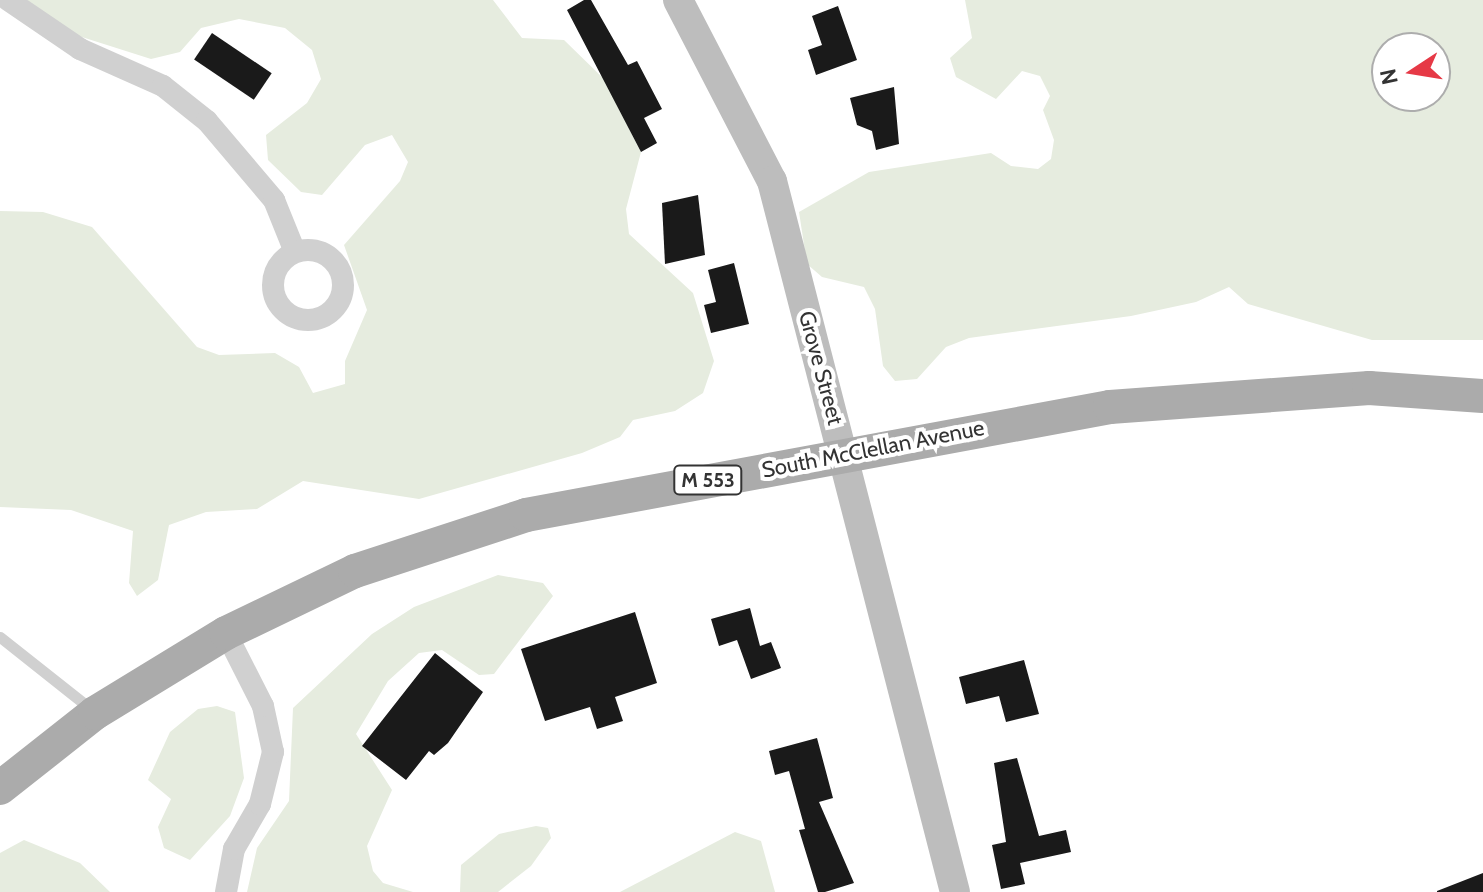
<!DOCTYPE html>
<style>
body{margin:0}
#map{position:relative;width:1483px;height:892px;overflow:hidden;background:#fff;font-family:Cabin,sans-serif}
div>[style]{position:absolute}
.green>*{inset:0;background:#e6ecdf}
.building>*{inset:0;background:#1a1a1a;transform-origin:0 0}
.service>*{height:11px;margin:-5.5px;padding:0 5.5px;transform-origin:5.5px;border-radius:5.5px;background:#d0d0d0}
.minor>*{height:22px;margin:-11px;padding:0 11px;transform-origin:11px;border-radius:11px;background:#d0d0d0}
.minor>.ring{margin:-11px;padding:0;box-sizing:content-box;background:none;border:22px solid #d0d0d0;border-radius:50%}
.secondary>*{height:30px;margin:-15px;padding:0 15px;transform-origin:15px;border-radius:15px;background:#bdbdbd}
.primary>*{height:34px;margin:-17px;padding:0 17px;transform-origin:17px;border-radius:17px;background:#ababab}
span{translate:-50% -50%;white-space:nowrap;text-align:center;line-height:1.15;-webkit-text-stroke:8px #fff;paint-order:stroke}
.shield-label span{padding:2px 6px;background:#fff;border:2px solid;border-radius:6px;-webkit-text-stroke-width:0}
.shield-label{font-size:20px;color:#333;font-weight:700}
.street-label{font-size:22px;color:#333}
.north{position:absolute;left:1371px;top:32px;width:80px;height:80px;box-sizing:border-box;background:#fff;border:2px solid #adadad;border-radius:50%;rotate:258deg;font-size:22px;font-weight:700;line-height:32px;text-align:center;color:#333}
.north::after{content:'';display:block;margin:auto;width:28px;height:36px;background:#e63946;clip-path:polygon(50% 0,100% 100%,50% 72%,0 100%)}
</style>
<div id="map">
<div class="green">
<i style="clip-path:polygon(27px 0,493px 0,522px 38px,564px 40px,603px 78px,641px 152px,626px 209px,629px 234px,693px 293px,714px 361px,703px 393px,675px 411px,633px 420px,620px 437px,582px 453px,419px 499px,303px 481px,257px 509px,206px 512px,169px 525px,158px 580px,137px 596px,129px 583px,133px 531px,71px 510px,0 507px,0 211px,43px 212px,92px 227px,197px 347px,219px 355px,275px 353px,299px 367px,313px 393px,345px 384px,345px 361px,367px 310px,344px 245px,400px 181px,408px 162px,392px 135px,365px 145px,322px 195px,301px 192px,268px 160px,266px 135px,307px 103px,321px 79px,312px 50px,285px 28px,239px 19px,201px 28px,180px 52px,151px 59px,63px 31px)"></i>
<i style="clip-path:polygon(evenodd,965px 0,1483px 0,1483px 340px,1372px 340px,1248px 304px,1229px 287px,1196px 302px,1131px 316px,969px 338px,946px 347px,917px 379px,895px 381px,883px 366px,875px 309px,864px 287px,822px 277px,807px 264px,799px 212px,869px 172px,991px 153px,1011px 166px,1038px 169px,1051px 159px,1054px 140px,1043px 110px,1050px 96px,1040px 76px,1022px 71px,996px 99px,956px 77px,950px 58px,972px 38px,965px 0,1387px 48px,1435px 48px,1435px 96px,1387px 96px,1387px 48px)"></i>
<i style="clip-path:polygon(498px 575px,543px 583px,553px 596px,494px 674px,479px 675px,442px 650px,419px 653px,388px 681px,356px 734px,392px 790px,367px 846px,373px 871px,383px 883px,413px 892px,247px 892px,257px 848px,289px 801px,293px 708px,372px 634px,414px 607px)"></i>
<i style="clip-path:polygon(217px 706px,235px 712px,244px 778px,230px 816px,190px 860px,164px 848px,158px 827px,171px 799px,148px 780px,170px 732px,198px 709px)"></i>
<i style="clip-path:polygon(536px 826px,548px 828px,551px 838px,531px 866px,498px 892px,460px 892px,461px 865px,499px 834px)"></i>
<i style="clip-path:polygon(735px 832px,761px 841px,775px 892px,620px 892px)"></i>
<i style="clip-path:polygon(24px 840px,80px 863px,110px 892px,0 892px,0 853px)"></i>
</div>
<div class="building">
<i style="clip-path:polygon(584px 0,591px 0,628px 65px,637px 61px,662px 109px,644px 118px,657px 143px,641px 152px,567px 10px)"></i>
<i style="clip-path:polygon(838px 6px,857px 60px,816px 75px,808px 50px,822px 45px,812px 16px)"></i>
<i style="left:212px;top:33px;width:72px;height:32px;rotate:34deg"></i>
<i style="clip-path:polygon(894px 87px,899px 144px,876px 150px,872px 131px,857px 125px,850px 98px)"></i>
<i style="clip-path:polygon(698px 195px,705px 255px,665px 264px,662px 203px)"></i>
<i style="clip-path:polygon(734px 263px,749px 324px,711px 333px,704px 305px,716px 302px,708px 270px)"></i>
<i style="clip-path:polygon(750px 608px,760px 646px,771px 642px,781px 668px,751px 679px,737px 640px,719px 646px,711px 619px)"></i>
<i style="clip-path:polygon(635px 612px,657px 683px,615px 697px,623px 721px,597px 729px,590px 707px,545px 721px,521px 649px)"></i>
<i style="clip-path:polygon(435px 653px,483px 692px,448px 743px,434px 755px,429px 751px,406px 780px,362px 746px)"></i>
<i style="clip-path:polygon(1024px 660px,1039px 714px,1006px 722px,999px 696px,966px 704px,959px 677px)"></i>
<i style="clip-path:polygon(817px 738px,833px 798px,819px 802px,854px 883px,825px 892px,818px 892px,799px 830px,805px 829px,789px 771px,775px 775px,769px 751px)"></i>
<i style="clip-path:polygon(1017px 758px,1039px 836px,1066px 830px,1071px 852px,1020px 863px,1025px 884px,1001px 889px,992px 845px,1006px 842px,994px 763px)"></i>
<i style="clip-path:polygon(1483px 873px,1483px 892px,1437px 892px,1437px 891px)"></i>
</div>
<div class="service">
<i style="left:0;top:637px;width:117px;rotate:38.4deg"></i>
</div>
<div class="minor">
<i style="left:8px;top:0;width:87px;rotate:34.2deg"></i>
<i style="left:80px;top:49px;width:91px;rotate:24deg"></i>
<i style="left:163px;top:86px;width:56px;rotate:38.5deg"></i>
<i style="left:207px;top:121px;width:104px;rotate:49.7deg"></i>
<i style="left:274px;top:200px;width:56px;rotate:68deg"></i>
<i class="ring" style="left:273px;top:250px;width:48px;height:48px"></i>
<i style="left:226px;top:892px;width:44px;rotate:-79.5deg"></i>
<i style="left:234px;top:849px;width:52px;rotate:-60deg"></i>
<i style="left:260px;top:804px;width:54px;rotate:-76deg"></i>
<i style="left:273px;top:752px;width:47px;rotate:-102.3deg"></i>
<i style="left:263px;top:706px;width:82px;rotate:-116.9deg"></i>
</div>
<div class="secondary">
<i style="left:678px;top:0;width:204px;rotate:62.6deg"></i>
<i style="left:772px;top:181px;width:734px;rotate:75.57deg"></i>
</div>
<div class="primary">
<i style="left:0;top:788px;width:121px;rotate:-38.3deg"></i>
<i style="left:95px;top:713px;width:153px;rotate:-31.4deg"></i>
<i style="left:226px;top:633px;width:143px;rotate:-25.7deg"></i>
<i style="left:355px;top:571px;width:180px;rotate:-18.1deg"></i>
<i style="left:526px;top:515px;width:594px;rotate:-10.48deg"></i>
<i style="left:1110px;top:407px;width:260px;rotate:-4.2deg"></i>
<i style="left:1369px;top:388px;width:114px;rotate:4deg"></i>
</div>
<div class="shield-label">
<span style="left:708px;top:480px">M 553</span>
</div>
<div class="street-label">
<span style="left:821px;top:368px;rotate:75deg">Grove Street</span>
<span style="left:873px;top:449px;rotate:-11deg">South McClellan Avenue</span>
</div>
<div class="north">N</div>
</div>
